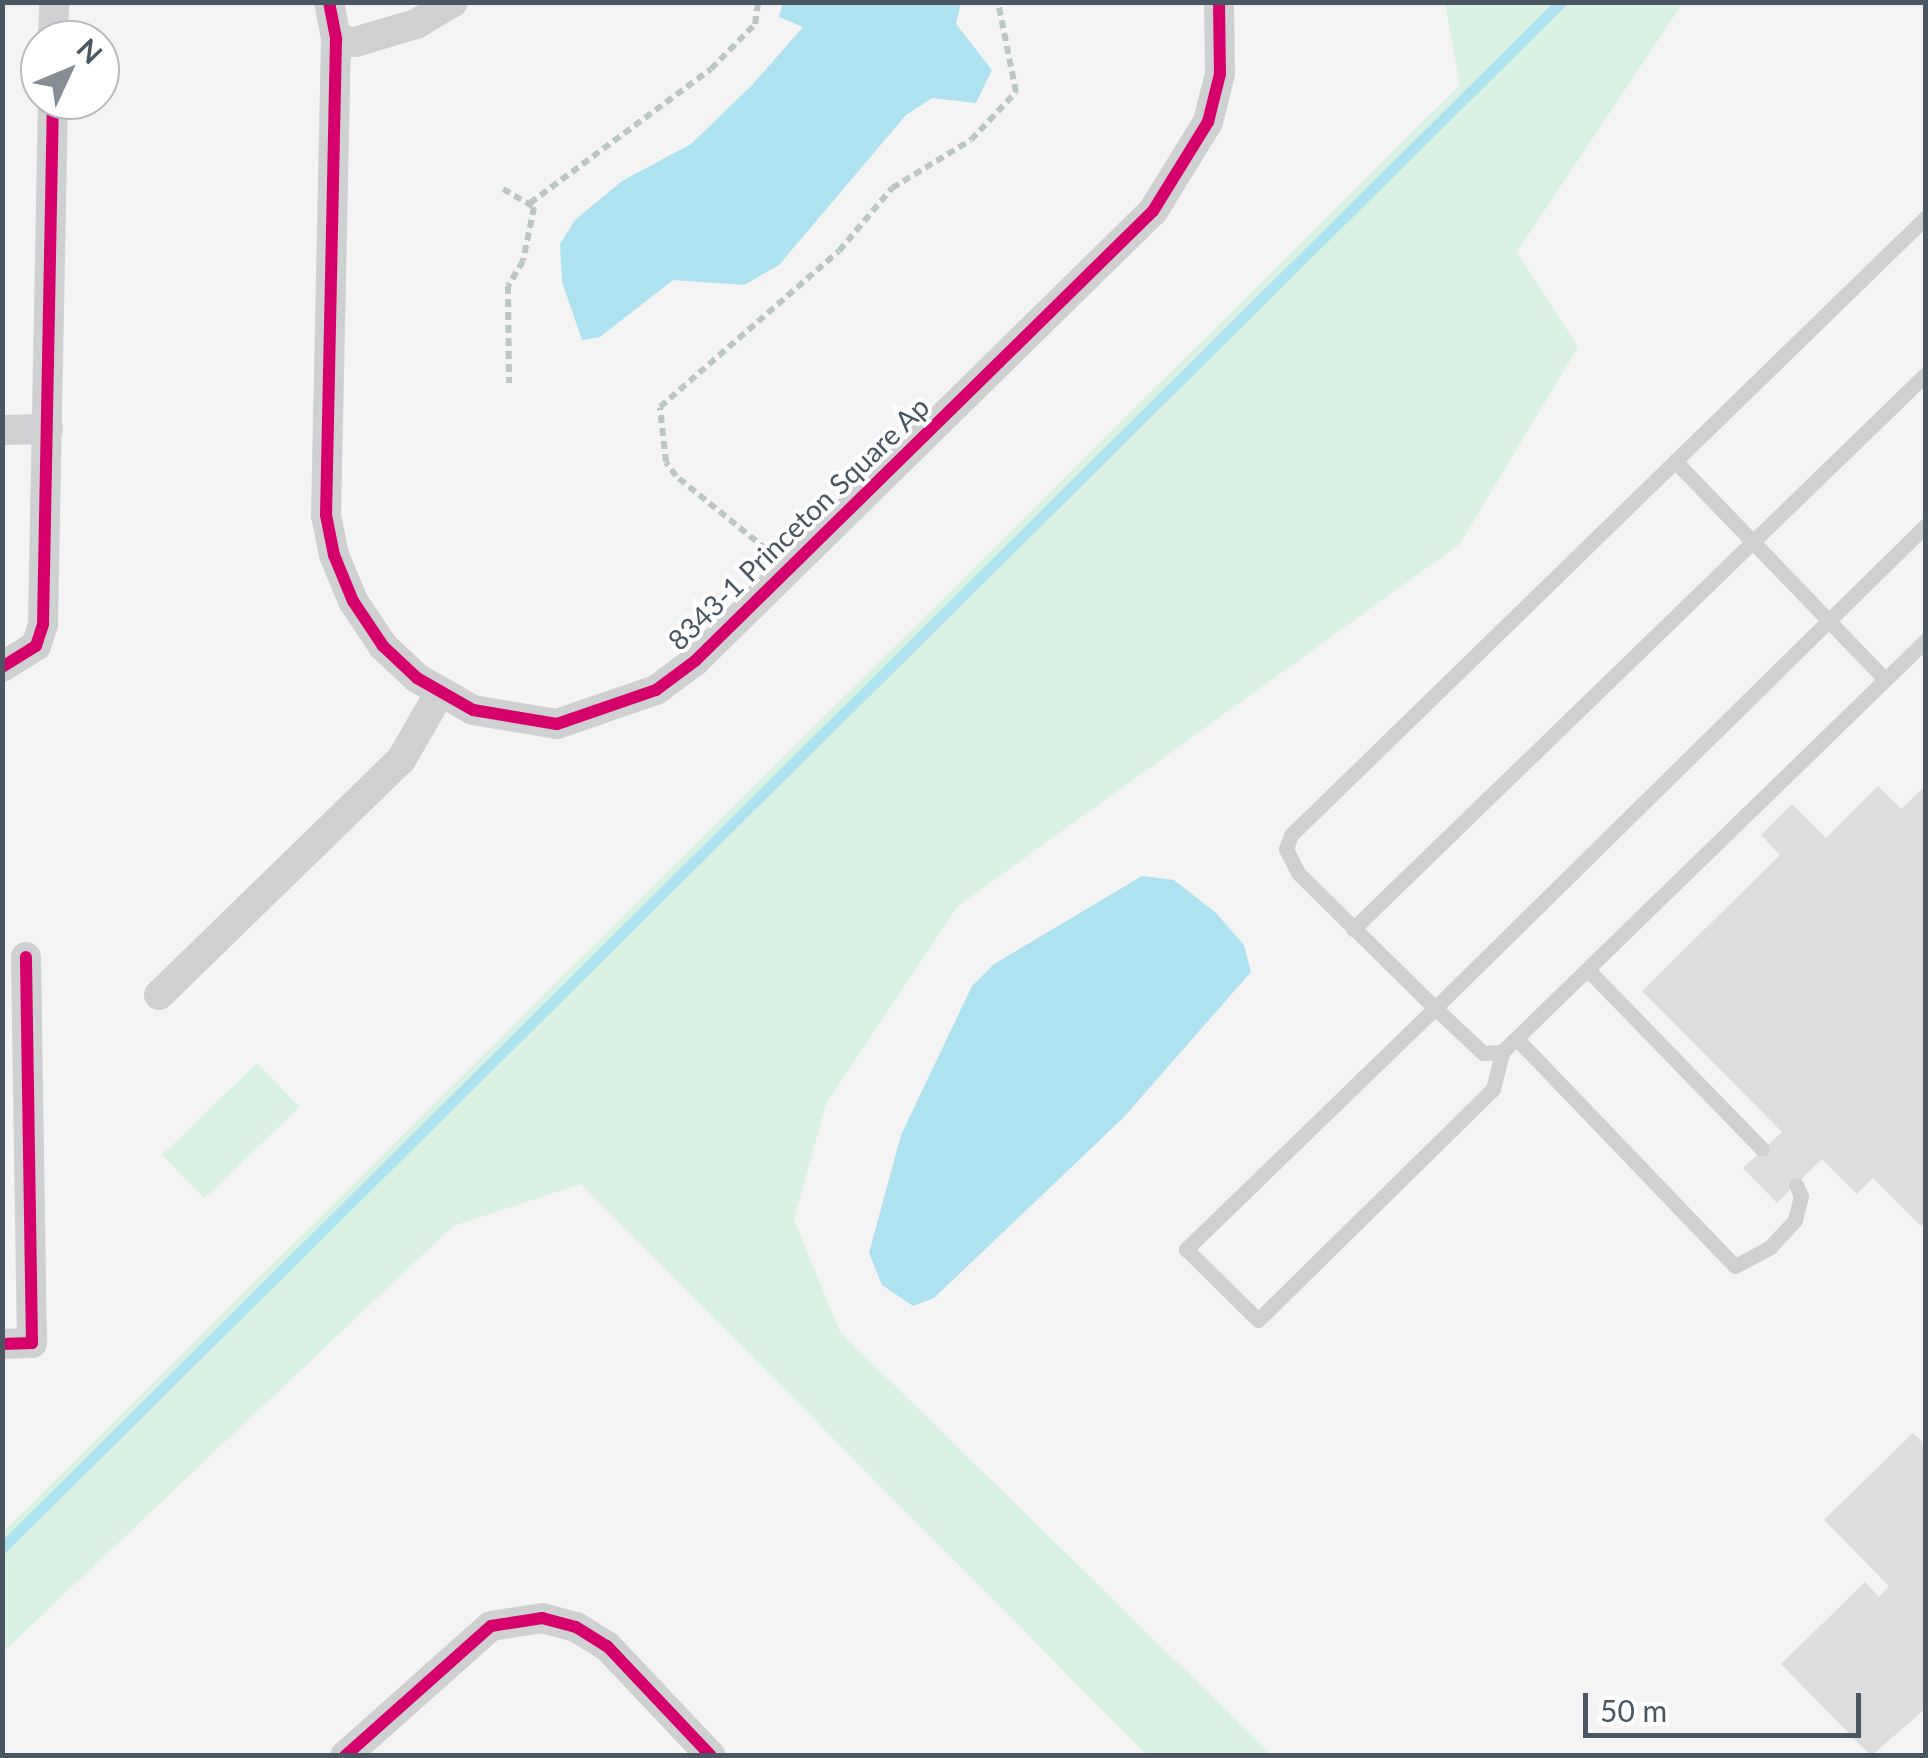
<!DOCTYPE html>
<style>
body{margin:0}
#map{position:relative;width:1928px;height:1758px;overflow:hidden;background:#f4f4f4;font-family:Lato,sans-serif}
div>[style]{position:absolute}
.green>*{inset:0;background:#d9f2e3;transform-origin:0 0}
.water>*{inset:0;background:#aee2f0}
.stream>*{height:11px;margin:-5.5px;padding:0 5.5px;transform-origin:5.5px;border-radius:5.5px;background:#aee2f0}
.building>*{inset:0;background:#ddddde}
.path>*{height:6px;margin-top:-3px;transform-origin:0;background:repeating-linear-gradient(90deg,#bcc7c4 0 8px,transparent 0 13px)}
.service>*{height:15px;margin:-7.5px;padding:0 7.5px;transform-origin:7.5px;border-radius:7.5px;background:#ced0d2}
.minor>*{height:30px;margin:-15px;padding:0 15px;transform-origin:15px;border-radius:15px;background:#ced0d2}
.cycleway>*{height:12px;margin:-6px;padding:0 6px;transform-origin:6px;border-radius:6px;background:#d6006c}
span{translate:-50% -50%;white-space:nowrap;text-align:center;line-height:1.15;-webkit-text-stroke:8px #fff;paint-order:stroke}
.street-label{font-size:28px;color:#4a5661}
.frame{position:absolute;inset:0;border:5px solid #4a5661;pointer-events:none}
.north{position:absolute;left:20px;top:20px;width:100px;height:100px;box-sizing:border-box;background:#fff;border:2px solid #b7bbc0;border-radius:50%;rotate:46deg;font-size:28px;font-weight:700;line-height:40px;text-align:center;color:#4a5661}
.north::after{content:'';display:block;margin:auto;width:35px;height:45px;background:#868d94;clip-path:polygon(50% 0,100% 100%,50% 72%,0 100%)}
.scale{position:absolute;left:1583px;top:1693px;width:278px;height:45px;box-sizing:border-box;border:5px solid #4a5661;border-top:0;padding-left:12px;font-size:30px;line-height:35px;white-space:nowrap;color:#4a5661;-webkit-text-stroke:8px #fff;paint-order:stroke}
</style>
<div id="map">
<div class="green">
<i style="clip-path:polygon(1445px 3px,1683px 3px,1517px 252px,1578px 347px,1460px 544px,958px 906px,826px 1104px,794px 1219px,840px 1332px,1272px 1755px,1147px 1755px,581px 1184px,453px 1226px,3px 1652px,3px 1532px,1460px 85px)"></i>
<i style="left:257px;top:1063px;width:61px;height:132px;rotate:46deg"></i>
</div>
<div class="water">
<i style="clip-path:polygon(783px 3px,961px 3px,956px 24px,992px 70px,976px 103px,932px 98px,906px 115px,779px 265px,744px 285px,673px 280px,600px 337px,582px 340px,562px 282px,560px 244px,575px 220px,622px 181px,691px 144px,752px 85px,803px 27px,779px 17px)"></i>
<i style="clip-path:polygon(1142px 876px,1174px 880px,1216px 913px,1244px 945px,1251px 972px,1123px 1118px,934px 1298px,913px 1306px,882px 1285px,869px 1253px,901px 1135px,972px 986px,994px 964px)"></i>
</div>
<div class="stream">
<i style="left:2px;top:1548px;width:2196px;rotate:-44.76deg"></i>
</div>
<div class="building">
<i style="clip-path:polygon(1926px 785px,1926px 1221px,1921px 1226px,1873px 1178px,1857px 1194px,1822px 1159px,1777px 1203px,1743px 1168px,1782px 1132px,1642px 991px,1780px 855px,1761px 835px,1792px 804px,1826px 838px,1878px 786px,1901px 809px)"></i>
<i style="clip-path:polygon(1913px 1433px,1926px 1445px,1926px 1708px,1871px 1756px,1781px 1664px,1865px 1582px,1879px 1597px,1889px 1586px,1824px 1520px)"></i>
</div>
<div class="path">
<i style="left:503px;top:189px;width:36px;rotate:30deg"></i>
<i style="left:534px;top:207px;width:55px;rotate:101.5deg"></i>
<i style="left:523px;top:261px;width:29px;rotate:121deg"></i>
<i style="left:508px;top:286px;width:97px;rotate:89.4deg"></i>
<i style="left:530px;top:203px;width:225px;rotate:-36.5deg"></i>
<i style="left:711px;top:69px;width:63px;rotate:-45.6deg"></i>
<i style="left:755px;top:24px;width:22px;rotate:-82deg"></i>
<i style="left:766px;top:549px;width:116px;rotate:-141deg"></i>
<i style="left:676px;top:476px;width:17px;rotate:-126deg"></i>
<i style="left:666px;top:462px;width:55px;rotate:-96.2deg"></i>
<i style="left:660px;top:407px;width:237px;rotate:-41.1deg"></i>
<i style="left:839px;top:251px;width:82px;rotate:-49.9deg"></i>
<i style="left:892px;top:188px;width:92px;rotate:-31.3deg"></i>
<i style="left:971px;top:140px;width:66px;rotate:-46.8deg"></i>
<i style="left:1016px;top:92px;width:92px;rotate:-101.3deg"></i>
</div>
<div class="service">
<i style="left:1926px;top:217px;width:886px;rotate:135.78deg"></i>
<i style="left:1291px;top:835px;width:15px;rotate:110deg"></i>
<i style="left:1286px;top:849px;width:27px;rotate:63deg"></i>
<i style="left:1298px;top:873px;width:192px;rotate:44.6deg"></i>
<i style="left:1435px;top:1008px;width:347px;rotate:135.9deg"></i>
<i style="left:1186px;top:1249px;width:101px;rotate:44.6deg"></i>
<i style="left:1258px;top:1320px;width:330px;rotate:-44.5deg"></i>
<i style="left:1493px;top:1089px;width:38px;rotate:-76deg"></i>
<i style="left:1502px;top:1052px;width:591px;rotate:-44.18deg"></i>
<i style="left:1675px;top:461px;width:303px;rotate:46.1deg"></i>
<i style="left:1353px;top:929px;width:798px;rotate:-44.09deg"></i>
<i style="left:1589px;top:971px;width:248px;rotate:45.8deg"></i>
<i style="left:1518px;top:1040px;width:313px;rotate:46.2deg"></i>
<i style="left:1735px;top:1266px;width:40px;rotate:-28deg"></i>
<i style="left:1770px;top:1247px;width:37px;rotate:-47deg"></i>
<i style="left:1795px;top:1220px;width:25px;rotate:-76deg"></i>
<i style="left:1801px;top:1196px;width:12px;rotate:-114deg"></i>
<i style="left:1502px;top:1052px;width:19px;rotate:177deg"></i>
<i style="left:1483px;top:1053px;width:66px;rotate:-136.8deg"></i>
<i style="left:1435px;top:1008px;width:689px;rotate:-44.53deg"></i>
</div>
<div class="minor">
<i style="left:329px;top:2px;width:38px;rotate:79deg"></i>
<i style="left:336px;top:39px;width:476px;rotate:91.2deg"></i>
<i style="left:326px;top:515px;width:41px;rotate:78.7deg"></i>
<i style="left:334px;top:555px;width:50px;rotate:67.6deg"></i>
<i style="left:353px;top:601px;width:54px;rotate:56.3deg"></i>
<i style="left:383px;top:646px;width:47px;rotate:43.3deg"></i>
<i style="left:417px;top:678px;width:64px;rotate:29.7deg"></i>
<i style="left:473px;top:710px;width:85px;rotate:9.5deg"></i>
<i style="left:557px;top:724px;width:105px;rotate:-19deg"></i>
<i style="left:656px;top:690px;width:49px;rotate:-36.6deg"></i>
<i style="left:695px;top:661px;width:642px;rotate:-44.5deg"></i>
<i style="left:1153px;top:211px;width:105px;rotate:-58.3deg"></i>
<i style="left:1208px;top:122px;width:49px;rotate:-76deg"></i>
<i style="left:1220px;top:74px;width:72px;rotate:-90.8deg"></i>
<i style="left:336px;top:39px;width:19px;rotate:9deg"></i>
<i style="left:355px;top:42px;width:64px;rotate:-16.4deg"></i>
<i style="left:416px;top:24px;width:43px;rotate:-30.7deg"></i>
<i style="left:53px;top:40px;width:38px;rotate:-88deg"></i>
<i style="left:2px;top:430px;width:46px;rotate:-1.2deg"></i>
<i style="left:2px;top:667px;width:40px;rotate:-32deg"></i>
<i style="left:36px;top:646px;width:23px;rotate:-72deg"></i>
<i style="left:43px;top:624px;width:524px;rotate:-88.91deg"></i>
<i style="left:159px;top:995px;width:337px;rotate:-44.2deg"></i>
<i style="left:401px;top:760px;width:76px;rotate:-60.1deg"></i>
<i style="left:2px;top:1344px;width:30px;rotate:-2deg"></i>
<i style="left:32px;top:1343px;width:386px;rotate:-90.9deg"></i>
<i style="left:345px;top:1756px;width:195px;rotate:-41.7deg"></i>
<i style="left:491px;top:1626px;width:52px;rotate:-8.9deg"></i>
<i style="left:542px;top:1618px;width:35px;rotate:15deg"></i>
<i style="left:576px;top:1627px;width:36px;rotate:32deg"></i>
<i style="left:607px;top:1646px;width:151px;rotate:46.6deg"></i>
</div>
<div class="cycleway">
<i style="left:329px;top:2px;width:38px;rotate:79deg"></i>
<i style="left:336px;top:39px;width:476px;rotate:91.2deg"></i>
<i style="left:326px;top:515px;width:41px;rotate:78.7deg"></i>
<i style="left:334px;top:555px;width:50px;rotate:67.6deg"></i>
<i style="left:353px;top:601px;width:54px;rotate:56.3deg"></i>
<i style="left:383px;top:646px;width:47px;rotate:43.3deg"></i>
<i style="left:417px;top:678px;width:64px;rotate:29.7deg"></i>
<i style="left:473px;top:710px;width:85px;rotate:9.5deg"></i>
<i style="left:557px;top:724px;width:105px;rotate:-19deg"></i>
<i style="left:656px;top:690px;width:49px;rotate:-36.6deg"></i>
<i style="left:695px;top:661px;width:642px;rotate:-44.5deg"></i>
<i style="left:1153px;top:211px;width:105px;rotate:-58.3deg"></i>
<i style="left:1208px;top:122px;width:49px;rotate:-76deg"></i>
<i style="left:1220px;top:74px;width:72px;rotate:-90.8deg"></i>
<i style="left:2px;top:667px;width:40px;rotate:-32deg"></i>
<i style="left:36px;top:646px;width:23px;rotate:-72deg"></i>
<i style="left:43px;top:624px;width:524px;rotate:-88.91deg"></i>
<i style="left:2px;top:1344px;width:30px;rotate:-2deg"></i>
<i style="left:32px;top:1343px;width:386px;rotate:-90.9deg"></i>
<i style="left:345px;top:1756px;width:195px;rotate:-41.7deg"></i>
<i style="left:491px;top:1626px;width:52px;rotate:-8.9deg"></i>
<i style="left:542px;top:1618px;width:35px;rotate:15deg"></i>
<i style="left:576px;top:1627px;width:36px;rotate:32deg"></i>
<i style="left:607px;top:1646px;width:151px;rotate:46.6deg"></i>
</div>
<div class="street-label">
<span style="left:798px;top:523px;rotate:-44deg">8343-1 Princeton Square Ap</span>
</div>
<div class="frame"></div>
<div class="north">N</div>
<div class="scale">50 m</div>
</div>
